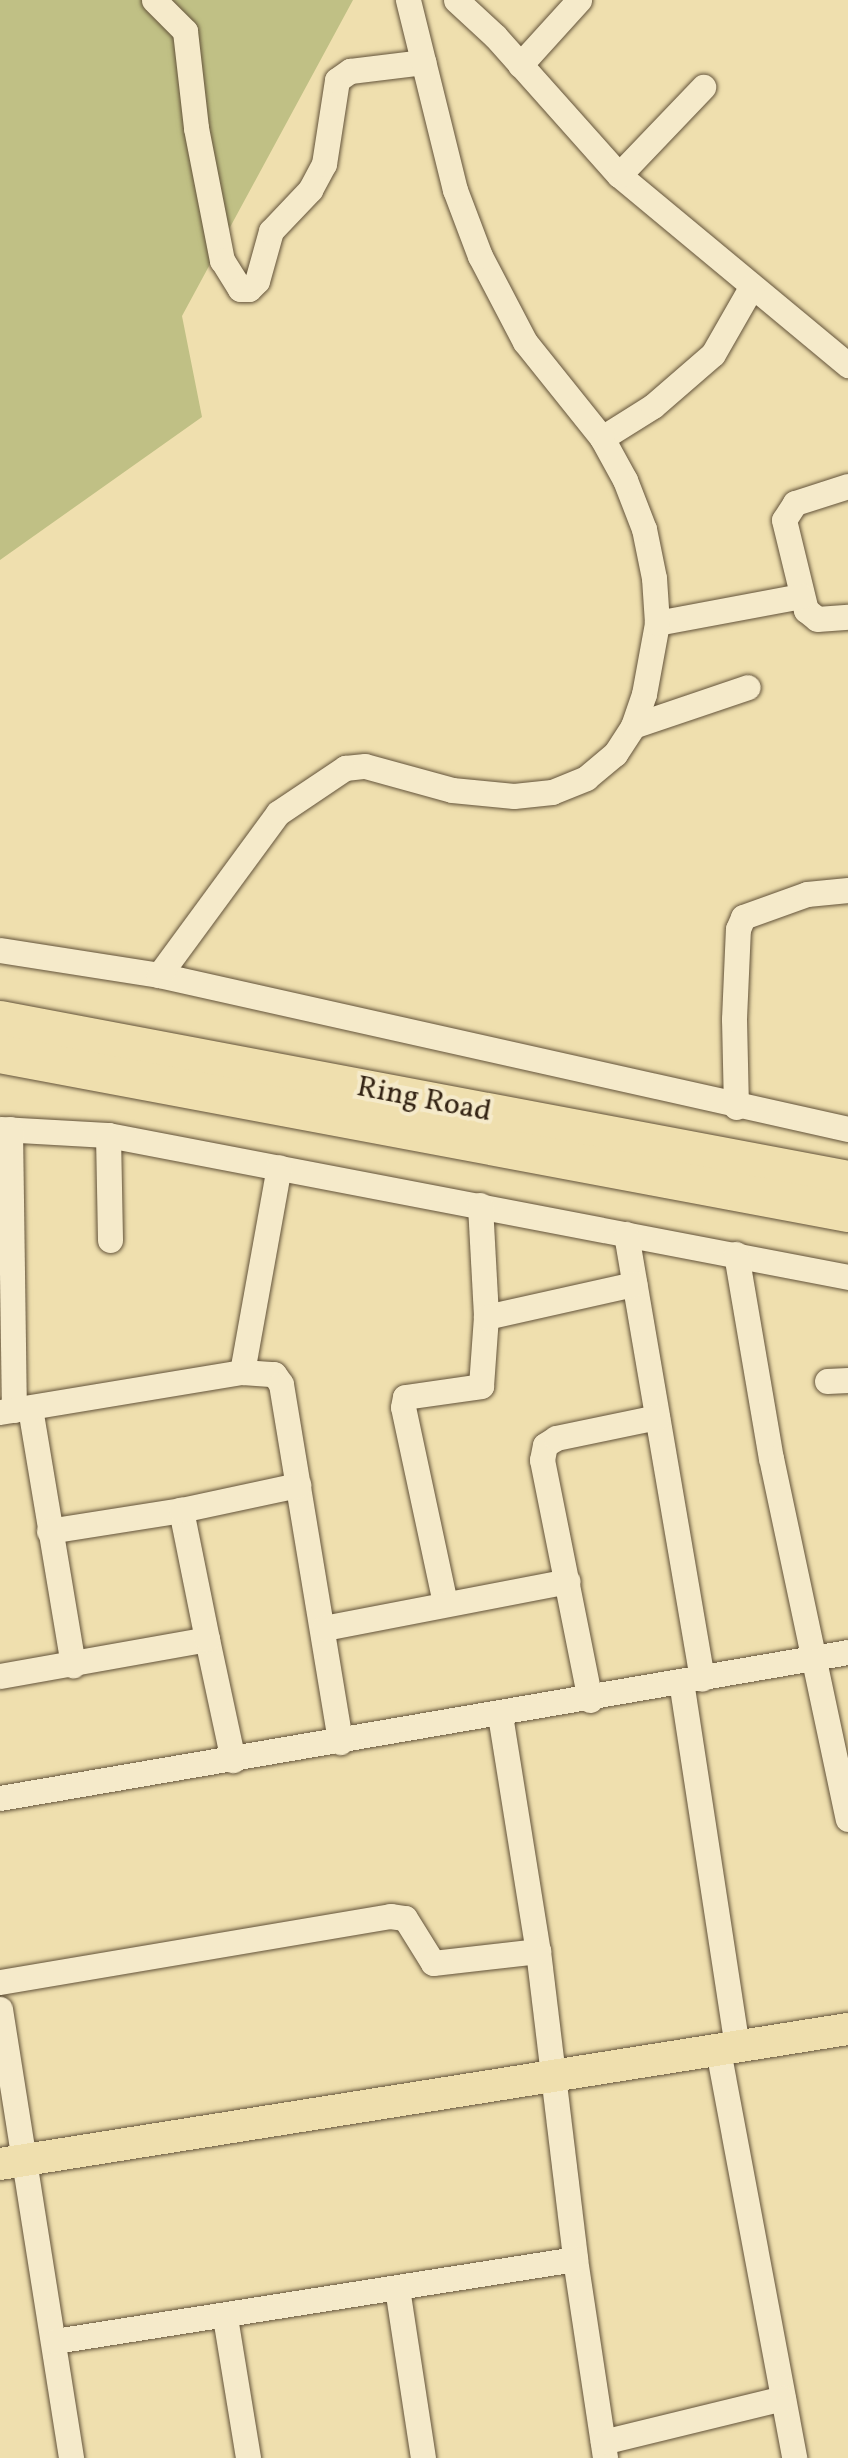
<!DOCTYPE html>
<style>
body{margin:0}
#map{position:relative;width:848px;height:2458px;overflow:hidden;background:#efdfae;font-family:Vollkorn,serif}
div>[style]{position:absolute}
.green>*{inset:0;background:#c0c085}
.roads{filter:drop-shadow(0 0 2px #63533a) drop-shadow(0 0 2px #63533a)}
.minor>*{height:25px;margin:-12.5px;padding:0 12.5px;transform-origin:12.5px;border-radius:12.5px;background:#f5eaca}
.major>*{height:32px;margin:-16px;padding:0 16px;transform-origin:16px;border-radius:16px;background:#efdfae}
.highway>*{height:38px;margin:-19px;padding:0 19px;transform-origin:19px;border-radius:19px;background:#efdfae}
span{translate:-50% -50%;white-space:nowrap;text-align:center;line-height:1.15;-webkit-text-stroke:8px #f5eaca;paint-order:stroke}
.street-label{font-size:30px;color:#342414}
</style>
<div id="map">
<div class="green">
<i style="clip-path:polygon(0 0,353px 0,182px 316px,202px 417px,0 560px)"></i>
</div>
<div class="roads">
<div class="minor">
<i style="left:154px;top:0;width:44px;rotate:45deg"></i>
<i style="left:185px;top:31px;width:98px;rotate:83.5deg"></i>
<i style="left:196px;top:128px;width:135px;rotate:78.9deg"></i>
<i style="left:222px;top:260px;width:34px;rotate:58deg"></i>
<i style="left:240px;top:289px;width:9px"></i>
<i style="left:249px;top:289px;width:11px;rotate:-45deg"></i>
<i style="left:257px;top:281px;width:52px;rotate:-74.4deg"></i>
<i style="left:271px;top:231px;width:57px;rotate:-46.4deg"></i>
<i style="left:310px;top:190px;width:30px;rotate:-62deg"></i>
<i style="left:324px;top:164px;width:85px;rotate:-81.2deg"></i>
<i style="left:337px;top:80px;width:16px;rotate:-35deg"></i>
<i style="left:350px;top:71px;width:74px;rotate:-7deg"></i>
<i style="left:456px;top:0;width:53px;rotate:42.7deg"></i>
<i style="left:495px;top:36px;width:186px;rotate:48.3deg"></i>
<i style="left:619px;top:175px;width:298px;rotate:39.7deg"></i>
<i style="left:520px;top:65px;width:88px;rotate:-47.8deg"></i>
<i style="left:619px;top:175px;width:122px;rotate:-46.3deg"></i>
<i style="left:602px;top:438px;width:60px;rotate:-32.1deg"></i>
<i style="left:653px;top:406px;width:79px;rotate:-40.9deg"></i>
<i style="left:713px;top:354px;width:78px;rotate:-60.2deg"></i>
<i style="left:848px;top:486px;width:56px;rotate:162.2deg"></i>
<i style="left:795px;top:503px;width:20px;rotate:123deg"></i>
<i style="left:784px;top:520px;width:93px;rotate:76.3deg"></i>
<i style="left:806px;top:610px;width:14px;rotate:39deg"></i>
<i style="left:817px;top:619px;width:31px;rotate:-4deg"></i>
<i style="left:657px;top:623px;width:147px;rotate:-10.6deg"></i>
<i style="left:633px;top:726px;width:121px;rotate:-18.7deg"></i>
<i style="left:0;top:950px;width:161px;rotate:8.9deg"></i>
<i style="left:159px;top:975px;width:706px;rotate:12.6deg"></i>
<i style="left:159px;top:975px;width:201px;rotate:-53.7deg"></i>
<i style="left:278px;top:813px;width:81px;rotate:-33.9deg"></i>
<i style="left:345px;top:768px;width:20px;rotate:-6deg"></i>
<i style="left:365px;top:766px;width:90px;rotate:15.4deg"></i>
<i style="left:452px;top:790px;width:62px;rotate:5.5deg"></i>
<i style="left:514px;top:796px;width:38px;rotate:-6deg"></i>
<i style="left:552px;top:792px;width:37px;rotate:-22deg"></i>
<i style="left:586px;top:778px;width:38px;rotate:-40deg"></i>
<i style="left:615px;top:754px;width:33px;rotate:-57deg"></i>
<i style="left:633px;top:726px;width:34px;rotate:-71deg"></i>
<i style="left:644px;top:694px;width:72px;rotate:-79.6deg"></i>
<i style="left:657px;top:623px;width:45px;rotate:-93.8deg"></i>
<i style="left:654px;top:578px;width:50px;rotate:-101.5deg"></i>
<i style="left:644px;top:529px;width:53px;rotate:-111.2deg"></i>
<i style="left:625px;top:480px;width:48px;rotate:-118.7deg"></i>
<i style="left:602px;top:438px;width:123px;rotate:-128.7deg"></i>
<i style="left:525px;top:342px;width:97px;rotate:-117.6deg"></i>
<i style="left:480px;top:256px;width:71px;rotate:-110.7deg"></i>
<i style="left:455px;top:190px;width:196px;rotate:-103.9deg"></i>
<i style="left:736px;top:1107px;width:88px;rotate:-91.3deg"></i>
<i style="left:734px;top:1019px;width:90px;rotate:-87.5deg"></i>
<i style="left:738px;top:929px;width:13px;rotate:-67deg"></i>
<i style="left:743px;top:917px;width:68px;rotate:-19.8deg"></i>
<i style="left:807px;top:894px;width:41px;rotate:-5.6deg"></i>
<i style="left:0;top:1129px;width:108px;rotate:3.2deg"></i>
<i style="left:108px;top:1135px;width:754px;rotate:10.86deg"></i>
<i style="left:10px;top:1129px;width:281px;rotate:89.2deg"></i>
<i style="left:108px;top:1135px;width:105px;rotate:88.9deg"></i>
<i style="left:480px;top:1205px;width:112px;rotate:86.9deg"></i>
<i style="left:626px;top:1234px;width:451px;rotate:80.3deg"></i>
<i style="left:736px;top:1254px;width:207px;rotate:80.3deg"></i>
<i style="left:771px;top:1458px;width:369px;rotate:78deg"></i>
<i style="left:242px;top:1372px;width:208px;rotate:-79.8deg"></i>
<i style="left:827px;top:1381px;width:21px;rotate:-3deg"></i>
<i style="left:30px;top:1408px;width:261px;rotate:80.5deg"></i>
<i style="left:0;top:1412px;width:245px;rotate:-9.4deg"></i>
<i style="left:242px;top:1372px;width:32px;rotate:4deg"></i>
<i style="left:274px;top:1374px;width:12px;rotate:55deg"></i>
<i style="left:281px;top:1384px;width:363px;rotate:80.6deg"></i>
<i style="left:49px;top:1531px;width:134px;rotate:-9deg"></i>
<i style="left:445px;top:1603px;width:200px;rotate:-102.1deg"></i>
<i style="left:403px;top:1407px;width:10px;rotate:-79deg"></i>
<i style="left:405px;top:1397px;width:77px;rotate:-8.2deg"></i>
<i style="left:481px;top:1386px;width:69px;rotate:-85.9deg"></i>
<i style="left:486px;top:1317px;width:152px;rotate:-12.6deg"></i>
<i style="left:324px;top:1628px;width:248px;rotate:-10.9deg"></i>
<i style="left:207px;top:1639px;width:124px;rotate:77.9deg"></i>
<i style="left:0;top:1676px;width:210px;rotate:-10.1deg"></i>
<i style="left:207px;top:1639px;width:132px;rotate:-101.4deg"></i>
<i style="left:181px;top:1510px;width:120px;rotate:-12.1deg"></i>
<i style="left:681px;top:1681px;width:370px;rotate:81.3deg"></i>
<i style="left:590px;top:1700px;width:245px;rotate:-101.3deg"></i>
<i style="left:542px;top:1460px;width:15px;rotate:-79deg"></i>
<i style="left:545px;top:1445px;width:13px;rotate:-32deg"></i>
<i style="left:556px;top:1438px;width:103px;rotate:-11.7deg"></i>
<i style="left:500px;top:1715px;width:239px;rotate:80.9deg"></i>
<i style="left:538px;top:1951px;width:310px;rotate:83.1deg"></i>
<i style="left:575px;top:2259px;width:201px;rotate:81.4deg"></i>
<i style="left:0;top:1798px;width:860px;rotate:-9.77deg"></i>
<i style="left:0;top:1982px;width:396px;rotate:-9.6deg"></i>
<i style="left:390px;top:1916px;width:15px;rotate:8deg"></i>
<i style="left:405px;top:1918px;width:53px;rotate:58.1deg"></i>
<i style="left:433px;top:1963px;width:106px;rotate:-6.5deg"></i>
<i style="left:0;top:2009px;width:455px;rotate:81deg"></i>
<i style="left:718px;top:2050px;width:415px;rotate:79.4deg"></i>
<i style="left:397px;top:2288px;width:172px;rotate:81.3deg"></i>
<i style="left:225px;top:2317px;width:143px;rotate:80.7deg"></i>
<i style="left:55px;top:2341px;width:526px;rotate:-8.96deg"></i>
<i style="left:603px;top:2442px;width:185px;rotate:-13.7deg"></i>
</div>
<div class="major">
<i style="left:0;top:2164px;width:859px;rotate:-9.05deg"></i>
</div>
<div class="highway">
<i style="left:0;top:1020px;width:863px;rotate:10.68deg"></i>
<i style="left:0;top:1054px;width:863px;rotate:10.62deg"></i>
</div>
</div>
<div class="street-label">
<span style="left:424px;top:1100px;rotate:11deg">Ring Road</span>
</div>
</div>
